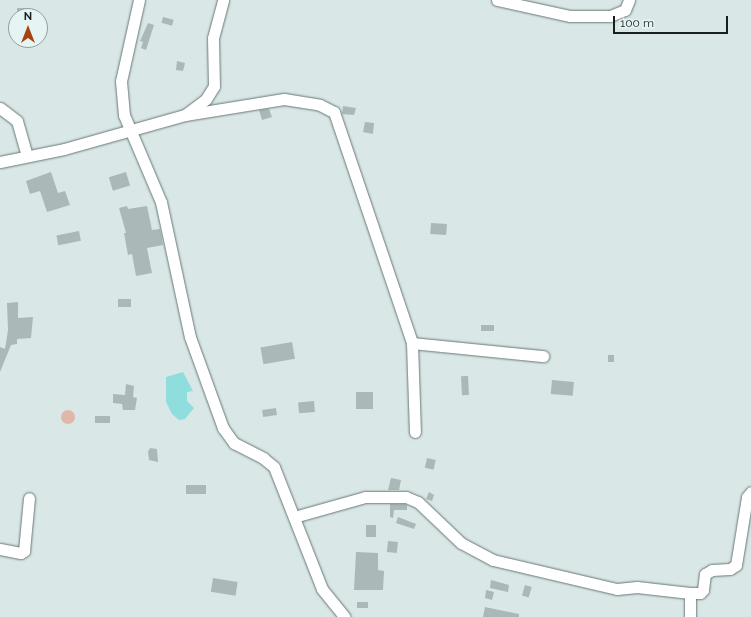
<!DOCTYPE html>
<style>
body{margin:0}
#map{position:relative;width:751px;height:617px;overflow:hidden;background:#d9e8e7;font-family:Raleway,sans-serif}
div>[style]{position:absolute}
.green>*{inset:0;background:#dfb8a9}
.round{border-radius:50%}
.water>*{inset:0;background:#8fdddc}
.building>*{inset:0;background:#aab8b8;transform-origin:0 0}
.roads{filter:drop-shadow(0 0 1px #697676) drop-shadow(0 0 1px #697676)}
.minor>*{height:11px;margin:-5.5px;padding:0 5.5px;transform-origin:5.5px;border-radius:5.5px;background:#fff}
span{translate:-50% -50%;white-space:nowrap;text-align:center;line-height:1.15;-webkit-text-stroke:3px #e6f5f4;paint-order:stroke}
.north{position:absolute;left:8px;top:8px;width:40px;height:40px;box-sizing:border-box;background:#e6f5f4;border:1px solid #949f9e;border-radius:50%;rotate:0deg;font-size:11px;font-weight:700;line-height:16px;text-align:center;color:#191e1e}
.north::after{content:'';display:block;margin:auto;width:14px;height:18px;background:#a74212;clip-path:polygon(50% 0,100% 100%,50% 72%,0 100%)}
.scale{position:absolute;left:613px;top:16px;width:115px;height:18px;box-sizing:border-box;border:2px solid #191e1e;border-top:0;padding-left:5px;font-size:12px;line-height:14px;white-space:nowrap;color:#191e1e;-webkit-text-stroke:3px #e6f5f4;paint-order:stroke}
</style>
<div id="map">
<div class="green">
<i class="round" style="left:61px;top:410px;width:14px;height:14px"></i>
</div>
<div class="water">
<i style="clip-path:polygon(183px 372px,193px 391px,187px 392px,187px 401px,194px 408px,185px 419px,179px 420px,172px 414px,166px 402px,166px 377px)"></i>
</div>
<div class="building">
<i style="left:29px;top:8px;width:8px;height:12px;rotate:90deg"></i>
<i style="left:163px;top:17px;width:11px;height:6px;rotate:15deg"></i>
<i style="clip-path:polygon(148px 23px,154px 25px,146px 50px,141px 48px,143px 42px,140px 41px)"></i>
<i style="clip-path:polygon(177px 61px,185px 63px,183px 71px,176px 70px)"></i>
<i style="clip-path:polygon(343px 106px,356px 108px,354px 115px,342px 114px)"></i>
<i style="clip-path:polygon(269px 109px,272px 117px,262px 120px,259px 110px)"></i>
<i style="clip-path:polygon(365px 122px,374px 123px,373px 134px,363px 132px)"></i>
<i style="clip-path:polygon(51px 172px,58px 193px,65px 191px,70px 205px,47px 212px,40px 191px,30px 194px,26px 181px)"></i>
<i style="left:126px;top:172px;width:14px;height:18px;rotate:73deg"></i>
<i style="clip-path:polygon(127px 206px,128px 209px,147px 206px,152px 230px,160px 229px,163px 245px,147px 248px,152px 273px,136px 276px,132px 254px,128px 255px,124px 233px,126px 233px,119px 208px)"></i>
<i style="left:431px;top:223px;width:16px;height:11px;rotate:4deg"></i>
<i style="left:79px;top:231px;width:10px;height:23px;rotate:79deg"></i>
<i style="left:118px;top:299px;width:13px;height:8px"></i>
<i style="clip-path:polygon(18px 302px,18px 318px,33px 317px,31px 338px,17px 339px,17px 344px,11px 345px,0 372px,0 347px,5px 349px,8px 330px,7px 303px)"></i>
<i style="left:481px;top:325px;width:13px;height:6px"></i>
<i style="left:292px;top:342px;width:17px;height:32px;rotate:80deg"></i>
<i style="left:608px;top:355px;width:6px;height:7px"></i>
<i style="left:468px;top:376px;width:19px;height:7px;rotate:87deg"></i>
<i style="left:552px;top:380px;width:22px;height:14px;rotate:5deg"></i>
<i style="clip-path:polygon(126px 384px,134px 386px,133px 397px,137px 398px,135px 410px,123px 410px,122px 404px,113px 403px,113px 394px,125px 395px)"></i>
<i style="left:356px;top:392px;width:17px;height:17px"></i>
<i style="left:314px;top:401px;width:11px;height:16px;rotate:85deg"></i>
<i style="left:276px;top:408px;width:7px;height:14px;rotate:82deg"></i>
<i style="left:95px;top:416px;width:15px;height:7px"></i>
<i style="clip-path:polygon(150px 448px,157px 449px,158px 462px,149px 460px,148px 452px)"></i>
<i style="left:427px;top:458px;width:9px;height:10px;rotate:13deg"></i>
<i style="clip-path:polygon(391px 478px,401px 480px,399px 490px,388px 490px)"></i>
<i style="left:186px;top:485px;width:20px;height:9px"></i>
<i style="clip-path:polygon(429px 492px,434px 495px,432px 501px,426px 499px)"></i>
<i style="clip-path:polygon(390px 504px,405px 504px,407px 505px,407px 510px,394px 510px,393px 518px,390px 517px)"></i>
<i style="clip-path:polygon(398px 517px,416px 524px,414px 529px,396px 523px)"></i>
<i style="left:366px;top:525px;width:10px;height:12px"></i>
<i style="left:388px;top:541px;width:10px;height:11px;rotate:6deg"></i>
<i style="clip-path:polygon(356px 552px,378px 553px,378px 570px,384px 571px,383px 590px,354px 590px)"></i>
<i style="left:213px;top:578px;width:25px;height:14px;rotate:9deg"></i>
<i style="clip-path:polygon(491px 580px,509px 585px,508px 592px,490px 588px)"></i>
<i style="left:525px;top:585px;width:7px;height:11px;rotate:16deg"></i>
<i style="clip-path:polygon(486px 590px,494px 592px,492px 600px,485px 598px)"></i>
<i style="left:357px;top:602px;width:11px;height:6px"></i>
<i style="clip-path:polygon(485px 607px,519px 614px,519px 617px,483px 617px)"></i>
</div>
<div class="roads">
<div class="minor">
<i style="left:139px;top:0;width:83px;rotate:102.5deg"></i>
<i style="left:121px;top:81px;width:34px;rotate:85deg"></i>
<i style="left:124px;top:115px;width:95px;rotate:67deg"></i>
<i style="left:161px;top:202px;width:138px;rotate:77.9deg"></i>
<i style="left:190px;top:337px;width:97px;rotate:70.1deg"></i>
<i style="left:223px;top:428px;width:19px;rotate:54deg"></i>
<i style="left:234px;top:443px;width:33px;rotate:27deg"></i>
<i style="left:263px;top:458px;width:14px;rotate:39deg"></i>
<i style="left:274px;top:467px;width:131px;rotate:68.5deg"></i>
<i style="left:322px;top:589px;width:36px;rotate:51deg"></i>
<i style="left:497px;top:0;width:75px;rotate:12.4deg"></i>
<i style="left:570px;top:16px;width:40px"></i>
<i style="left:610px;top:16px;width:16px;rotate:-22deg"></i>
<i style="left:625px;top:10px;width:11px;rotate:-68deg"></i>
<i style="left:0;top:108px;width:21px;rotate:37deg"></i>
<i style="left:17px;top:121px;width:35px;rotate:74deg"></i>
<i style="left:185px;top:115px;width:26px;rotate:-37deg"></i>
<i style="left:206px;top:99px;width:15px;rotate:-58deg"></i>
<i style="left:214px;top:86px;width:48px;rotate:-91.2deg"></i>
<i style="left:213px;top:38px;width:39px;rotate:-75deg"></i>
<i style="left:0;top:162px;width:65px;rotate:-11.5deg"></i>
<i style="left:64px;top:149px;width:126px;rotate:-15.7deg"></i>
<i style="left:185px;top:115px;width:100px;rotate:-9.2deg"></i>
<i style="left:284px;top:99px;width:36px;rotate:9deg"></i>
<i style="left:320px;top:105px;width:16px;rotate:27deg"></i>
<i style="left:334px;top:112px;width:244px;rotate:71.3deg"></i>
<i style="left:412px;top:343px;width:89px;rotate:88.1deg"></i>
<i style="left:412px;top:343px;width:132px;rotate:5.7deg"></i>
<i style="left:294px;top:517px;width:74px;rotate:-15.7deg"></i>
<i style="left:365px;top:497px;width:41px"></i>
<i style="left:406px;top:497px;width:13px;rotate:23deg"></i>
<i style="left:418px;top:502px;width:59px;rotate:43.6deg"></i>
<i style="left:461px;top:543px;width:36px;rotate:28deg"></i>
<i style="left:493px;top:560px;width:127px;rotate:13.2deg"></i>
<i style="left:617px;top:589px;width:20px;rotate:-6deg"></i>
<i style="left:637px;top:587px;width:53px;rotate:6.5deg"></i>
<i style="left:0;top:549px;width:21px;rotate:11deg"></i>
<i style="left:21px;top:553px;width:4px;rotate:-34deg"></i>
<i style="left:24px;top:551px;width:53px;rotate:-84.6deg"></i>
<i style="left:690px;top:617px;width:24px;rotate:-90deg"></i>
<i style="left:690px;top:593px;width:10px"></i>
<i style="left:700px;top:593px;width:4px;rotate:-45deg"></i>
<i style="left:703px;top:590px;width:16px;rotate:-83deg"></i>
<i style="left:705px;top:574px;width:8px;rotate:-30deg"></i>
<i style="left:712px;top:570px;width:18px;rotate:-3deg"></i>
<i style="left:730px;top:569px;width:7px;rotate:-34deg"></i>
<i style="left:736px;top:565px;width:69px;rotate:-80.8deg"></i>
<i style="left:747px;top:497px;width:6px;rotate:-51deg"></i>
</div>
</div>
<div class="north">N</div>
<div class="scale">100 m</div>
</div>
